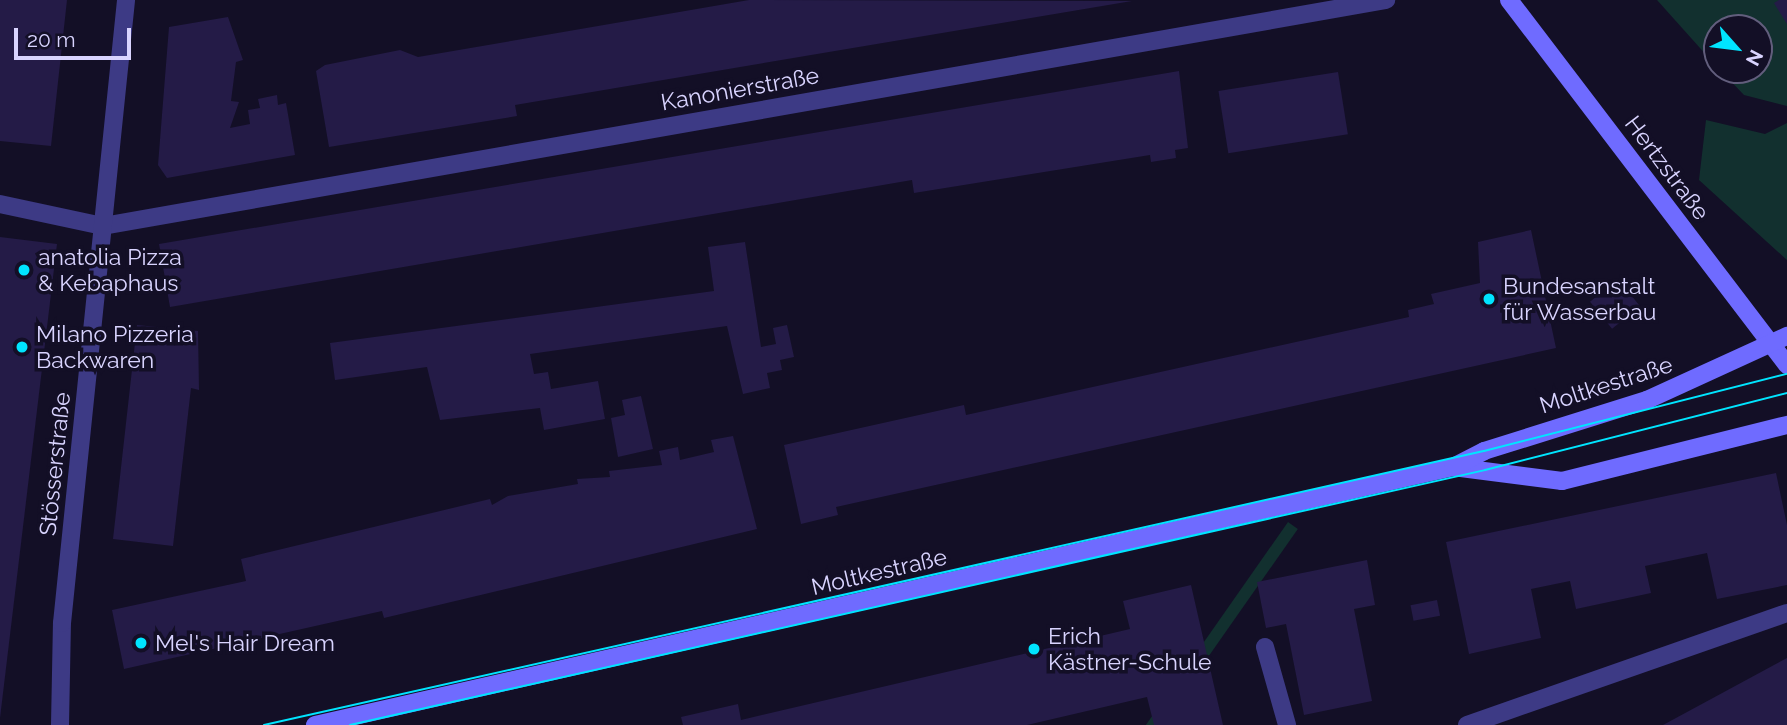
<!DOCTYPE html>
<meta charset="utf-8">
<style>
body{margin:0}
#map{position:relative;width:1787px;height:725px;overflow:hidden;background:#130f26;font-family:Raleway,sans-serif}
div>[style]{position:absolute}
.green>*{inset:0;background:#12302f;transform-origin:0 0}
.building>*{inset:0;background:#241b47;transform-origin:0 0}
.lane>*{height:18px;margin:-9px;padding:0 9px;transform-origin:9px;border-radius:9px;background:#3d3a85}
.street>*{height:18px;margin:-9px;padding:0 9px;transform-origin:9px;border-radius:9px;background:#3d3a85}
.secondary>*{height:18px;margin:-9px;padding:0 9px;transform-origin:9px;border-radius:9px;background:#6f6bff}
.tram>*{height:2px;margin:-1px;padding:0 1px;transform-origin:1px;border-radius:1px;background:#00e5ff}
.dots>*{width:19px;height:19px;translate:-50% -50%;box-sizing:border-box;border:4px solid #130f26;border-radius:50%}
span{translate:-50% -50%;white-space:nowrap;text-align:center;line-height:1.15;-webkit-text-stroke:7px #130f26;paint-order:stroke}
.street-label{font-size:23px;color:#d9d4ff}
.poi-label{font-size:23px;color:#d9d4ff}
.left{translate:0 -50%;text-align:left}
.north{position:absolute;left:1703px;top:14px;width:70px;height:70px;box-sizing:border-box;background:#130f26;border:2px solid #625e7d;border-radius:50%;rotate:118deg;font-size:19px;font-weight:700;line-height:28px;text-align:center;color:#d9d4ff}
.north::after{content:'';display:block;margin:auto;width:24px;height:32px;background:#00e5ff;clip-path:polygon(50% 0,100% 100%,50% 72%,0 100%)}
.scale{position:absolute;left:14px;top:28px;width:117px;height:32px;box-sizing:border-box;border:4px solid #d9d4ff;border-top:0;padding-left:9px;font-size:21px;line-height:24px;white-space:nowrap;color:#d9d4ff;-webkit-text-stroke:5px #130f26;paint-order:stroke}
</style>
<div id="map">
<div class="green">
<i style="clip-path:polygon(1657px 0,1787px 0,1787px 106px,1744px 95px,1720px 70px,1759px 70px,1759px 28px,1717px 28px,1717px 67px)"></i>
<i style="clip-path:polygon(1706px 120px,1765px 134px,1787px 123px,1787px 260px,1699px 180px)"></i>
<i style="left:1288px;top:522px;width:12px;height:801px;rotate:35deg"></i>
</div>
<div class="building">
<i style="clip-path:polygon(0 0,67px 0,51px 146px,0 141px)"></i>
<i style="clip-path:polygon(749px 0,1132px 1px,515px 105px,517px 116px,329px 147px,316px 71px,325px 65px,400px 50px,418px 57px)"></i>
<i style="clip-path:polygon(1779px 0,1787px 0,1787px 24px,1774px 3px)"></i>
<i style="clip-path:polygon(228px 17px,243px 60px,236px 62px,231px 101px,239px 102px,230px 128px,250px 124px,248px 110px,260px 108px,258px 99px,277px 95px,278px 105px,286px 103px,295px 155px,167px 178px,158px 165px,169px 27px)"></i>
<i style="clip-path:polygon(1179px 71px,1188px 148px,1175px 150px,1176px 158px,1151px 162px,1150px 155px,914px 193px,912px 180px,170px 307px,159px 244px)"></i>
<i style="left:1338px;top:72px;width:63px;height:121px;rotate:81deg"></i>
<i style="clip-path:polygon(1531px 230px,1556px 348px,836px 507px,838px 515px,801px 524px,784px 445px,964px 405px,966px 415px,1409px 317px,1408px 310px,1434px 304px,1431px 294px,1480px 283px,1478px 242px)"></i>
<i style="clip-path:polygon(0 237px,57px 244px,0 718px)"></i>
<i style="clip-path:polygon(745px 242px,761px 347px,776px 344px,773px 328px,787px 325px,794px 357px,780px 360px,782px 370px,767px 373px,770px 388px,743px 394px,727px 326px,530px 354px,534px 374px,548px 372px,551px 389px,598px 381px,605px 419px,544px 430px,540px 408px,440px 420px,427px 367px,335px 380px,330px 343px,714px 291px,708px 247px)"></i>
<i style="left:1618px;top:279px;width:35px;height:36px;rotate:51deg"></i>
<i style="clip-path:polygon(137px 325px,198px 331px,199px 390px,191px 388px,173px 546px,113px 539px)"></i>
<i style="clip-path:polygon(641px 396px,653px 449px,618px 457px,611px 418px,625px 415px,622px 400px)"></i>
<i style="clip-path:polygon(733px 436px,757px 529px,384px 618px,382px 611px,124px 669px,112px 610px,246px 581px,241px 559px,490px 499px,492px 505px,508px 496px,578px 484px,577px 479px,610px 477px,609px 471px,662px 465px,659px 451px,678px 447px,680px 460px,714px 452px,711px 440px)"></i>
<i style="clip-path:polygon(1776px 473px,1787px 525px,1787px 585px,1717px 599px,1707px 553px,1645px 566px,1651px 593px,1576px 609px,1570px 581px,1531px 589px,1541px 638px,1469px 654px,1446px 542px)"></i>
<i style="clip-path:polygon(1367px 560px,1375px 605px,1354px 609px,1372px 701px,1304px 715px,1286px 624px,1266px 628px,1257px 582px)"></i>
<i style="clip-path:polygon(1191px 585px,1223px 725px,1154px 725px,1147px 697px,1027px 725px,683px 725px,681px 717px,738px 704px,741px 720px,1130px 629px,1123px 601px)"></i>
<i style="left:1437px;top:600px;width:16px;height:27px;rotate:79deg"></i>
<i style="clip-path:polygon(1787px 658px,1787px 725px,1663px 725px)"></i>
</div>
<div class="lane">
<i style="left:1265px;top:647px;width:81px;rotate:74.2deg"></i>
<i style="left:1467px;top:725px;width:339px;rotate:-19.3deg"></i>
</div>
<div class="street">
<i style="left:0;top:204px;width:105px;rotate:12.1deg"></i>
<i style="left:103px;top:226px;width:1303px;rotate:-9.99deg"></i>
<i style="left:60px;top:725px;width:102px;rotate:-88.9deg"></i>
<i style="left:62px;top:623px;width:626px;rotate:-84.13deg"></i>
</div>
<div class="secondary">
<i style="left:1509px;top:0;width:459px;rotate:52.7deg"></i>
<i style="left:1453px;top:467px;width:110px;rotate:7.3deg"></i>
<i style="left:1562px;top:481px;width:232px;rotate:-14deg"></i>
<i style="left:315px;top:725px;width:1167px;rotate:-12.77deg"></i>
<i style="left:1453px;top:467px;width:35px;rotate:-27deg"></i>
<i style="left:1484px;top:451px;width:171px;rotate:-17.4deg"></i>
<i style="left:1647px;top:400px;width:154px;rotate:-24.6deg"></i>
</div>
<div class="tram">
<i style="left:264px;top:725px;width:1250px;rotate:-12.66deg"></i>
<i style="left:1484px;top:451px;width:313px;rotate:-14.3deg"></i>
<i style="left:350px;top:725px;width:1163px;rotate:-12.66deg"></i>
<i style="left:1485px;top:470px;width:312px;rotate:-14.3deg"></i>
</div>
<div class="dots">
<i style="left:24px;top:270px;background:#00e5ff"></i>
<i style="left:1489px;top:299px;background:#00e5ff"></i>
<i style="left:22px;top:347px;background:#00e5ff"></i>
<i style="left:141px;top:643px;background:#00e5ff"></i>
<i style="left:1034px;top:649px;background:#00e5ff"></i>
</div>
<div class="street-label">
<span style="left:740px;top:89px;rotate:-10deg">Kanonierstraße</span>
<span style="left:1667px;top:168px;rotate:53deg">Hertzstraße</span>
<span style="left:1606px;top:385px;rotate:-18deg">Moltkestraße</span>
<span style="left:55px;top:464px;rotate:-84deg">Stösserstraße</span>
<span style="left:879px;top:572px;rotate:-13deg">Moltkestraße</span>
</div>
<div class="poi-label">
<span class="left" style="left:38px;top:270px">anatolia Pizza<br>&amp; Kebaphaus</span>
<span class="left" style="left:1503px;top:299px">Bundesanstalt<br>für Wasserbau</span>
<span class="left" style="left:36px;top:347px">Milano Pizzeria<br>Backwaren</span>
<span class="left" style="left:1048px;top:649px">Erich<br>Kästner-Schule</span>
<span class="left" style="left:155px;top:643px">Mel's Hair Dream</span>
</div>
<div class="north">N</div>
<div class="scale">20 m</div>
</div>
